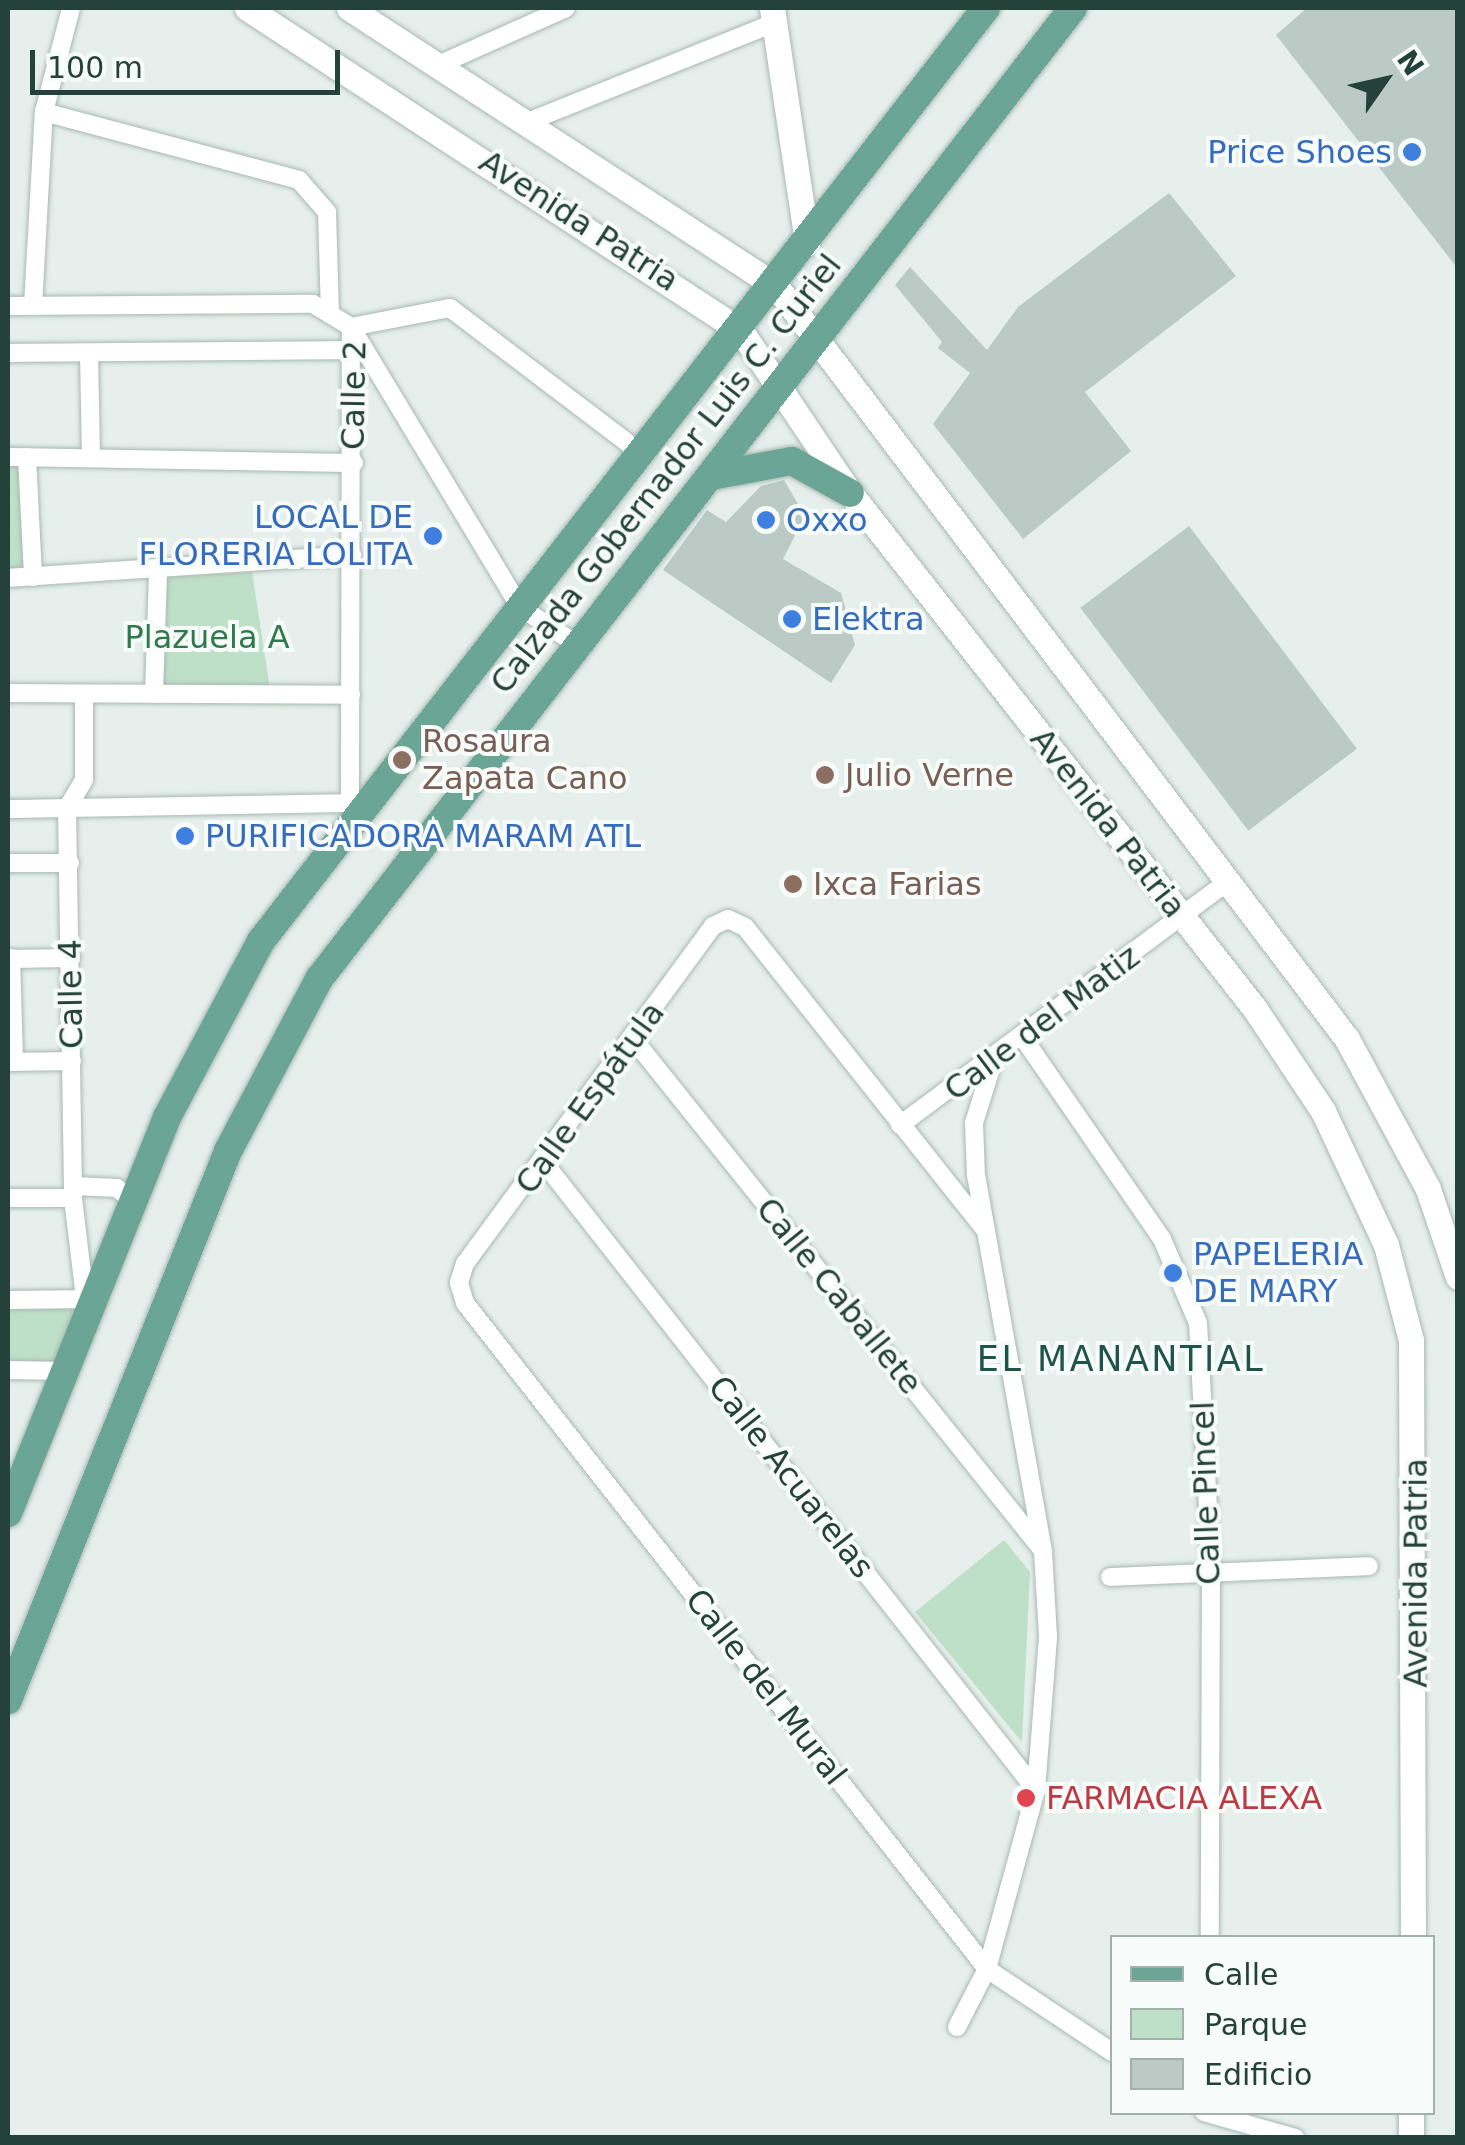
<!DOCTYPE html>
<meta charset="utf-8">
<style>
body{margin:0}
#map{position:relative;width:1465px;height:2145px;overflow:hidden;background:#e6efeb;font-family:"DejaVu Sans",sans-serif}
div>[style]{position:absolute}
.green>*{inset:0;background:#bfe0c8;transform-origin:0 0}
.building>*{inset:0;background:#bbcac4;transform-origin:0 0}
.roads{filter:drop-shadow(0 0 2px #a8b8b2) drop-shadow(0 0 2px #a8b8b2)}
.street>*{height:18px;margin:-9px;padding:0 9px;transform-origin:9px;border-radius:9px;background:#fff}
.secondary>*{height:25px;margin:-12.5px;padding:0 12.5px;transform-origin:12.5px;border-radius:12.5px;background:#fff}
.primary>*{height:28px;margin:-14px;padding:0 14px;transform-origin:14px;border-radius:14px;background:#6aa596}
.dots>*{width:28px;height:28px;translate:-50% -50%;box-sizing:border-box;border:5px solid #f7fbf9;border-radius:50%}
span{translate:-50% -50%;white-space:nowrap;text-align:center;line-height:1.15;-webkit-text-stroke:8px #f7fbf9;paint-order:stroke}
.shop-label{font-size:32px;color:#366cbe}
.right{translate:-100% -50%;text-align:right}
.left{translate:0 -50%;text-align:left}
.street-label{font-size:32px;color:#24423a}
.park-label{font-size:32px;color:#2d7a4b}
.education-label{font-size:32px;color:#785e54}
.health-label{font-size:32px;color:#be3a42}
.neighbourhood-label{font-size:35px;color:#1f5548;letter-spacing:2.5px}
.frame{position:absolute;inset:0;border:10px solid #24423a;pointer-events:none}
.legend{position:absolute;left:1110px;top:1935px;width:325px;height:180px;box-sizing:border-box;background:#f7fbf9;border:2px solid #a3b1ad;margin:0;padding:12px 18px;list-style:none;font-size:30px;color:#24423a}
.legend li{display:flex;align-items:center;gap:20px;height:50px}
.legend b{width:50px;border:2px solid #a3b1ad}
.north{position:absolute;left:1335px;top:30px;width:100px;height:100px;-webkit-text-stroke:8px #f7fbf9;paint-order:stroke;rotate:56deg;font-size:28px;font-weight:700;line-height:40px;text-align:center;color:#24423a}
.north::after{content:'';display:block;margin:auto;width:35px;height:45px;background:#24423a;clip-path:polygon(50% 0,100% 100%,50% 72%,0 100%)}
.scale{position:absolute;left:30px;top:50px;width:310px;height:45px;box-sizing:border-box;border:5px solid #24423a;border-top:0;padding-left:12px;font-size:30px;line-height:35px;white-space:nowrap;color:#24423a;-webkit-text-stroke:8px #f7fbf9;paint-order:stroke}
</style>
<div id="map">
<div class="green">
<i style="clip-path:polygon(8px 457px,27px 457px,33px 577px,8px 577px)"></i>
<i style="clip-path:polygon(252px 572px,271px 695px,154px 694px,150px 578px)"></i>
<i style="left:8px;top:1302px;width:64px;height:66px"></i>
<i style="clip-path:polygon(1004px 1540px,1030px 1572px,1022px 1742px,915px 1612px)"></i>
</div>
<div class="building">
<i style="clip-path:polygon(1307px 8px,1458px 8px,1458px 269px,1276px 35px)"></i>
<i style="clip-path:polygon(1169px 193px,1236px 276px,1085px 392px,1131px 451px,1023px 539px,933px 424px,970px 373px,938px 348px,942px 342px,895px 285px,910px 267px,987px 350px,1018px 307px)"></i>
<i style="clip-path:polygon(784px 480px,805px 516px,783px 559px,841px 593px,855px 645px,831px 683px,663px 570px,707px 510px,726px 522px,761px 486px)"></i>
<i style="left:1189px;top:526px;width:279px;height:136px;rotate:53deg"></i>
</div>
<div class="roads">
<div class="street">
<i style="left:436px;top:66px;width:142px;rotate:-24deg"></i>
<i style="left:44px;top:112px;width:264px;rotate:14.9deg"></i>
<i style="left:299px;top:180px;width:43px;rotate:48.8deg"></i>
<i style="left:327px;top:212px;width:102px;rotate:88.3deg"></i>
<i style="left:525px;top:123px;width:268px;rotate:-21.9deg"></i>
<i style="left:8px;top:306px;width:305px;rotate:-0.4deg"></i>
<i style="left:313px;top:304px;width:44px;rotate:31.2deg"></i>
<i style="left:351px;top:327px;width:327px;rotate:58.9deg"></i>
<i style="left:520px;top:607px;width:67px;rotate:33.5deg"></i>
<i style="left:33px;top:306px;width:194px;rotate:-86.8deg"></i>
<i style="left:44px;top:112px;width:107px;rotate:-75.4deg"></i>
<i style="left:351px;top:327px;width:101px;rotate:-10.9deg"></i>
<i style="left:450px;top:308px;width:241px;rotate:37.2deg"></i>
<i style="left:8px;top:353px;width:343px;rotate:-0.5deg"></i>
<i style="left:89px;top:353px;width:105px;rotate:88.9deg"></i>
<i style="left:8px;top:457px;width:346px;rotate:1deg"></i>
<i style="left:27px;top:457px;width:120px;rotate:87.1deg"></i>
<i style="left:8px;top:578px;width:345px;rotate:-3.8deg"></i>
<i style="left:8px;top:693px;width:343px;rotate:0.3deg"></i>
<i style="left:84px;top:694px;width:86px;rotate:90deg"></i>
<i style="left:84px;top:780px;width:33px;rotate:121deg"></i>
<i style="left:67px;top:808px;width:390px;rotate:89.1deg"></i>
<i style="left:73px;top:1198px;width:102px;rotate:83.2deg"></i>
<i style="left:154px;top:694px;width:123px;rotate:-88.1deg"></i>
<i style="left:8px;top:809px;width:342px;rotate:-1deg"></i>
<i style="left:350px;top:803px;width:476px;rotate:-89.9deg"></i>
<i style="left:8px;top:863px;width:62px"></i>
<i style="left:11px;top:958px;width:104px;rotate:88.3deg"></i>
<i style="left:8px;top:959px;width:63px;rotate:-0.9deg"></i>
<i style="left:1024px;top:1039px;width:243px;rotate:55.4deg"></i>
<i style="left:1162px;top:1239px;width:91px;rotate:66.8deg"></i>
<i style="left:1198px;top:1323px;width:243px;rotate:86.9deg"></i>
<i style="left:1211px;top:1566px;width:372px;rotate:90.2deg"></i>
<i style="left:634px;top:1040px;width:650px;rotate:51.31deg"></i>
<i style="left:8px;top:1062px;width:64px;rotate:-0.9deg"></i>
<i style="left:900px;top:1125px;width:410px;rotate:-36.6deg"></i>
<i style="left:545px;top:1164px;width:796px;rotate:51.89deg"></i>
<i style="left:73px;top:1186px;width:44px;rotate:2.6deg"></i>
<i style="left:117px;top:1188px;width:23px;rotate:41deg"></i>
<i style="left:8px;top:1198px;width:65px"></i>
<i style="left:986px;top:1231px;width:388px;rotate:-128.4deg"></i>
<i style="left:745px;top:927px;width:19px;rotate:-155deg"></i>
<i style="left:728px;top:919px;width:17px;rotate:155deg"></i>
<i style="left:713px;top:926px;width:418px;rotate:126.3deg"></i>
<i style="left:465px;top:1263px;width:21px;rotate:107deg"></i>
<i style="left:459px;top:1283px;width:21px;rotate:73deg"></i>
<i style="left:465px;top:1303px;width:846px;rotate:51.91deg"></i>
<i style="left:987px;top:1969px;width:150px;rotate:33.6deg"></i>
<i style="left:8px;top:1300px;width:84px;rotate:-0.7deg"></i>
<i style="left:8px;top:1370px;width:58px;rotate:1deg"></i>
<i style="left:1110px;top:1577px;width:259px;rotate:-2.4deg"></i>
<i style="left:957px;top:2027px;width:65px;rotate:-62.7deg"></i>
<i style="left:987px;top:1969px;width:186px;rotate:-74.7deg"></i>
<i style="left:1036px;top:1790px;width:154px;rotate:-85.5deg"></i>
<i style="left:1048px;top:1636px;width:85px;rotate:-93.4deg"></i>
<i style="left:1043px;top:1551px;width:381px;rotate:-100.1deg"></i>
<i style="left:976px;top:1176px;width:53px;rotate:-92.2deg"></i>
<i style="left:974px;top:1123px;width:61px;rotate:-72.8deg"></i>
<i style="left:1204px;top:2112px;width:95px;rotate:15.9deg"></i>
</div>
<div class="secondary">
<i style="left:247px;top:8px;width:590px;rotate:33.18deg"></i>
<i style="left:741px;top:331px;width:195px;rotate:56.1deg"></i>
<i style="left:850px;top:493px;width:656px;rotate:51.87deg"></i>
<i style="left:1255px;top:1009px;width:123px;rotate:56.3deg"></i>
<i style="left:1323px;top:1111px;width:148px;rotate:64.8deg"></i>
<i style="left:1386px;top:1245px;width:98px;rotate:75.3deg"></i>
<i style="left:1411px;top:1340px;width:598px;rotate:89.81deg"></i>
<i style="left:349px;top:8px;width:510px;rotate:33.07deg"></i>
<i style="left:776px;top:286px;width:945px;rotate:52.83deg"></i>
<i style="left:1347px;top:1039px;width:170px;rotate:61.6deg"></i>
<i style="left:1428px;top:1189px;width:93px;rotate:71.2deg"></i>
<i style="left:772px;top:8px;width:238px;rotate:81.5deg"></i>
<i style="left:1411px;top:2138px;width:26px;rotate:-90deg"></i>
</div>
<div class="primary">
<i style="left:711px;top:476px;width:82px;rotate:-10.5deg"></i>
<i style="left:792px;top:461px;width:66px;rotate:28.9deg"></i>
<i style="left:8px;top:1513px;width:427px;rotate:-68.1deg"></i>
<i style="left:167px;top:1117px;width:200px;rotate:-61.9deg"></i>
<i style="left:261px;top:941px;width:1182px;rotate:-52.15deg"></i>
<i style="left:8px;top:1700px;width:591px;rotate:-68.16deg"></i>
<i style="left:228px;top:1151px;width:195px;rotate:-62.1deg"></i>
<i style="left:319px;top:979px;width:1229px;rotate:-52.17deg"></i>
</div>
</div>
<div class="dots">
<i style="left:1412px;top:152px;background:#3f7fe0"></i>
<i style="left:766px;top:520px;background:#3f7fe0"></i>
<i style="left:433px;top:536px;background:#3f7fe0"></i>
<i style="left:792px;top:619px;background:#3f7fe0"></i>
<i style="left:402px;top:760px;background:#8d6e63"></i>
<i style="left:825px;top:775px;background:#8d6e63"></i>
<i style="left:185px;top:836px;background:#3f7fe0"></i>
<i style="left:793px;top:884px;background:#8d6e63"></i>
<i style="left:1173px;top:1273px;background:#3f7fe0"></i>
<i style="left:1026px;top:1798px;background:#e0444e"></i>
</div>
<div class="shop-label">
<span class="right" style="left:1392px;top:152px">Price Shoes</span>
<span class="right" style="left:413px;top:536px">LOCAL DE<br>FLORERIA LOLITA</span>
<span class="left" style="left:786px;top:520px">Oxxo</span>
<span class="left" style="left:812px;top:619px">Elektra</span>
<span class="left" style="left:205px;top:836px">PURIFICADORA MARAM ATL</span>
<span class="left" style="left:1193px;top:1273px">PAPELERIA<br>DE MARY</span>
</div>
<div class="street-label">
<span style="left:579px;top:221px;rotate:33deg">Avenida Patria</span>
<span style="left:354px;top:395px;rotate:-89deg">Calle 2</span>
<span style="left:666px;top:474px;rotate:-52deg">Calzada Gobernador Luis C. Curiel</span>
<span style="left:1108px;top:823px;rotate:52deg">Avenida Patria</span>
<span style="left:71px;top:994px;rotate:-91deg">Calle 4</span>
<span style="left:1042px;top:1023px;rotate:-37deg">Calle del Matiz</span>
<span style="left:590px;top:1098px;rotate:-54deg">Calle Espátula</span>
<span style="left:839px;top:1296px;rotate:51deg">Calle Caballete</span>
<span style="left:791px;top:1477px;rotate:52deg">Calle Acuarelas</span>
<span style="left:1206px;top:1493px;rotate:-92deg">Calle Pincel</span>
<span style="left:1416px;top:1573px;rotate:-90deg">Avenida Patria</span>
<span style="left:766px;top:1687px;rotate:52deg">Calle del Mural</span>
</div>
<div class="park-label">
<span style="left:207px;top:637px">Plazuela A</span>
</div>
<div class="education-label">
<span class="left" style="left:422px;top:760px">Rosaura<br>Zapata Cano</span>
<span class="left" style="left:845px;top:775px">Julio Verne</span>
<span class="left" style="left:813px;top:884px">Ixca Farias</span>
</div>
<div class="health-label">
<span class="left" style="left:1046px;top:1798px">FARMACIA ALEXA</span>
</div>
<div class="neighbourhood-label">
<span style="left:1121px;top:1359px">EL MANANTIAL</span>
</div>
<div class="frame"></div>
<ul class="legend">
<li><b style="height:12px;background:#6aa596"></b>Calle</li>
<li><b style="height:28px;background:#bfe0c8"></b>Parque</li>
<li><b style="height:28px;background:#bbcac4"></b>Edificio</li>
</ul>
<div class="north">N</div>
<div class="scale">100 m</div>
</div>
